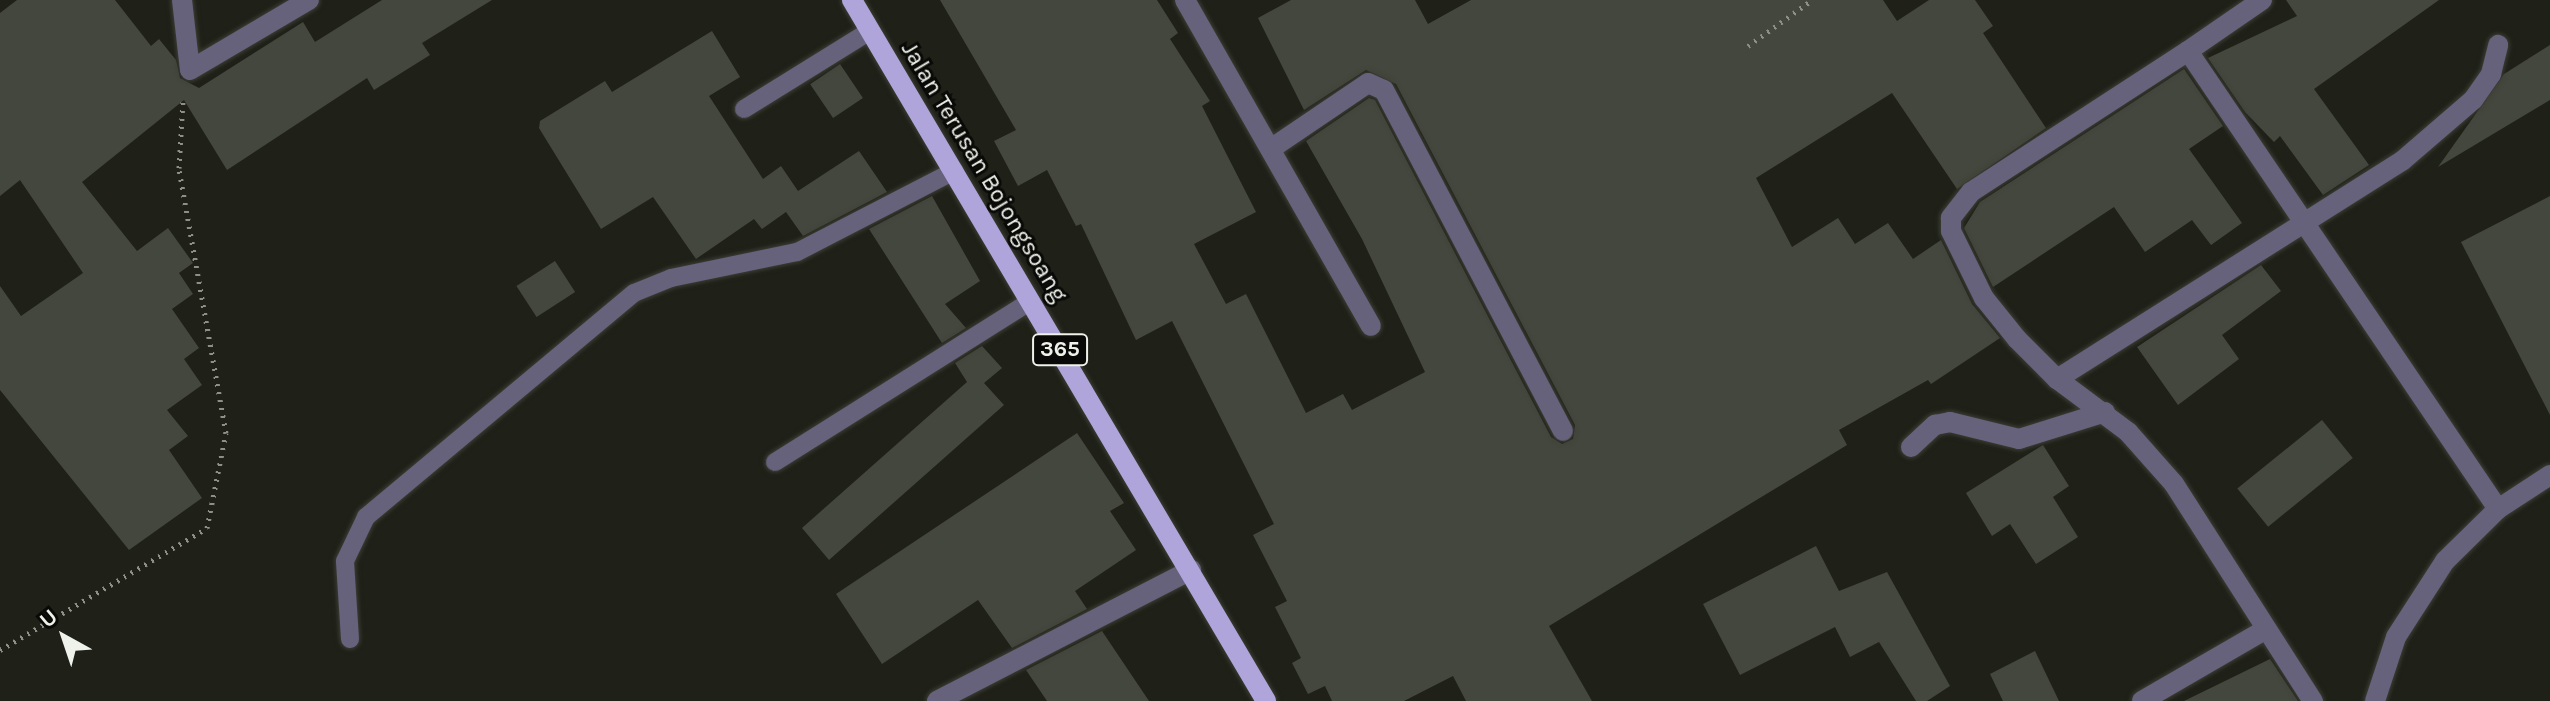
<!DOCTYPE html>
<style>
body{margin:0}
#map{position:relative;width:2550px;height:701px;overflow:hidden;background:#1f2118;font-family:Karla,sans-serif}
div>[style]{position:absolute}
.building>*{inset:0;background:#44473d;transform-origin:0 0}
.path>*{height:5px;margin-top:-2.5px;transform-origin:0;background:repeating-linear-gradient(90deg,#8d8f88 0 2px,transparent 0 8px)}
.roads{filter:drop-shadow(0 0 2px #3c3e36) drop-shadow(0 0 2px #3c3e36)}
.lane>*{height:18px;margin:-9px;padding:0 9px;transform-origin:9px;border-radius:9px;background:#67627c}
.street>*{height:20px;margin:-10px;padding:0 10px;transform-origin:10px;border-radius:10px;background:#67627c}
.primary>*{height:20px;margin:-10px;padding:0 10px;transform-origin:10px;border-radius:10px;background:#afa5da}
span{translate:-50% -50%;white-space:nowrap;text-align:center;line-height:1.15;-webkit-text-stroke:6px #090a07;paint-order:stroke}
.shield-label span{padding:2px 6px;background:#090a07;border:2px solid;border-radius:6px;-webkit-text-stroke-width:0}
.shield-label{font-size:22px;color:#eff1eb;font-weight:700}
.street-label{font-size:24px;color:#eff1eb}
.north{position:absolute;left:24px;top:597px;width:80px;height:80px;-webkit-text-stroke:6px #090a07;paint-order:stroke;rotate:320deg;font-size:22px;font-weight:700;line-height:32px;text-align:center;color:#eff1eb}
.north::after{content:'';display:block;margin:auto;width:28px;height:36px;background:#eff1eb;clip-path:polygon(50% 0,100% 100%,50% 72%,0 100%)}
</style>
<div id="map">
<div class="building">
<i style="clip-path:polygon(17px 0,115px 0,151px 46px,159px 39px,176px 60px,180px 78px,199px 88px,303px 22px,315px 42px,382px 0,492px 0,422px 43px,430px 55px,374px 90px,367px 78px,227px 170px,184px 100px,82px 182px,137px 251px,168px 228px,193px 263px,179px 273px,193px 294px,172px 309px,199px 348px,184px 359px,202px 385px,167px 410px,188px 436px,169px 450px,202px 498px,129px 550px,0 390px,0 286px,21px 316px,83px 273px,20px 180px,0 196px,0 13px)"></i>
<i style="clip-path:polygon(940px 0,1157px 0,1178px 33px,1170px 39px,1210px 101px,1202px 106px,1256px 212px,1194px 244px,1226px 304px,1246px 294px,1306px 413px,1343px 394px,1352px 410px,1425px 372px,1362px 239px,1306px 141px,1369px 98px,1375px 100px,1551px 437px,1562px 444px,1573px 439px,1575px 425px,1396px 84px,1366px 70px,1304px 110px,1258px 18px,1291px 0,1415px 0,1428px 24px,1471px 0,1883px 0,1897px 21px,1929px 0,1975px 0,1993px 26px,1983px 33px,2046px 128px,1957px 189px,1892px 93px,1756px 178px,1792px 247px,1838px 218px,1855px 244px,1888px 223px,1913px 259px,1941px 240px,1972px 304px,2000px 338px,1931px 384px,1928px 380px,1839px 430px,1847px 445px,1549px 626px,1592px 701px,1466px 701px,1453px 676px,1404px 701px,1332px 701px,1325px 686px,1308px 694px,1292px 663px,1301px 658px,1275px 607px,1287px 601px,1253px 535px,1274px 524px,1172px 321px,1136px 340px,1081px 224px,1076px 226px,1047px 170px,1018px 186px,994px 141px,1016px 130px)"></i>
<i style="clip-path:polygon(2286px 0,2439px 0,2314px 89px,2369px 165px,2323px 195px,2280px 136px,2274px 142px,2245px 112px,2208px 58px,2297px 16px)"></i>
<i style="clip-path:polygon(712px 31px,740px 77px,709px 96px,763px 179px,781px 166px,798px 191px,859px 151px,887px 192px,803px 236px,786px 212px,762px 229px,754px 219px,696px 259px,653px 197px,601px 229px,539px 128px,540px 121px,605px 81px,612px 92px)"></i>
<i style="clip-path:polygon(2550px 45px,2550px 100px,2438px 167px,2504px 74px)"></i>
<i style="left:840px;top:64px;width:41px;height:36px;rotate:56deg"></i>
<i style="clip-path:polygon(2184px 69px,2223px 126px,2189px 149px,2242px 223px,2211px 245px,2192px 220px,2145px 252px,2114px 207px,1993px 287px,1964px 228px,1980px 202px)"></i>
<i style="clip-path:polygon(932px 196px,980px 281px,945px 304px,966px 328px,942px 343px,869px 229px)"></i>
<i style="clip-path:polygon(2550px 196px,2550px 415px,2461px 242px)"></i>
<i style="left:555px;top:261px;width:37px;height:46px;rotate:57deg"></i>
<i style="clip-path:polygon(2261px 265px,2281px 291px,2222px 335px,2239px 359px,2178px 405px,2137px 347px)"></i>
<i style="clip-path:polygon(982px 346px,1002px 368px,984px 383px,1004px 405px,829px 560px,802px 528px,967px 382px,955px 363px)"></i>
<i style="left:2322px;top:420px;width:49px;height:109px;rotate:51deg"></i>
<i style="clip-path:polygon(1077px 433px,1124px 503px,1110px 511px,1136px 550px,1075px 591px,1087px 609px,1012px 648px,978px 600px,882px 664px,836px 594px)"></i>
<i style="clip-path:polygon(2043px 445px,2069px 486px,2053px 497px,2078px 537px,2036px 564px,2010px 524px,1992px 536px,1966px 493px)"></i>
<i style="clip-path:polygon(1816px 546px,1839px 591px,1887px 572px,1950px 686px,1927px 701px,1916px 701px,1879px 642px,1850px 657px,1835px 627px,1740px 675px,1703px 604px)"></i>
<i style="clip-path:polygon(1102px 631px,1149px 701px,1047px 701px,1026px 670px)"></i>
<i style="clip-path:polygon(2035px 651px,2059px 701px,2003px 701px,1990px 674px)"></i>
<i style="clip-path:polygon(2270px 659px,2298px 701px,2184px 701px)"></i>
</div>
<div class="path">
<i style="left:1748px;top:46px;width:79px;rotate:-35.7deg"></i>
<i style="left:0;top:650px;width:240px;rotate:-30.5deg"></i>
<i style="left:207px;top:528px;width:97px;rotate:-78.7deg"></i>
<i style="left:226px;top:433px;width:269px;rotate:-100.1deg"></i>
<i style="left:179px;top:168px;width:68px;rotate:-86.6deg"></i>
</div>
<div class="roads">
<div class="lane">
<i style="left:744px;top:109px;width:148px;rotate:-31.8deg"></i>
<i style="left:775px;top:462px;width:302px;rotate:-32.2deg"></i>
<i style="left:350px;top:639px;width:78px;rotate:-93.7deg"></i>
<i style="left:345px;top:561px;width:49px;rotate:-64.5deg"></i>
<i style="left:366px;top:517px;width:349px;rotate:-39.9deg"></i>
<i style="left:634px;top:293px;width:40px;rotate:-22deg"></i>
<i style="left:671px;top:278px;width:129px;rotate:-11.7deg"></i>
<i style="left:797px;top:252px;width:177px;rotate:-27.3deg"></i>
</div>
<div class="street">
<i style="left:182px;top:0;width:70px;rotate:83.5deg"></i>
<i style="left:190px;top:70px;width:138px;rotate:-30.5deg"></i>
<i style="left:1185px;top:0;width:375px;rotate:60.3deg"></i>
<i style="left:2262px;top:0;width:90px;rotate:145.4deg"></i>
<i style="left:2188px;top:51px;width:553px;rotate:55.91deg"></i>
<i style="left:2188px;top:51px;width:259px;rotate:147deg"></i>
<i style="left:1971px;top:192px;width:33px;rotate:128deg"></i>
<i style="left:1951px;top:218px;width:13px;rotate:90deg"></i>
<i style="left:1951px;top:231px;width:75px;rotate:63.8deg"></i>
<i style="left:1984px;top:298px;width:53px;rotate:51.2deg"></i>
<i style="left:2017px;top:339px;width:57px;rotate:45deg"></i>
<i style="left:2057px;top:379px;width:89px;rotate:36.7deg"></i>
<i style="left:2128px;top:432px;width:69px;rotate:48.5deg"></i>
<i style="left:2174px;top:484px;width:258px;rotate:57.4deg"></i>
<i style="left:1272px;top:148px;width:116px;rotate:-34.1deg"></i>
<i style="left:1368px;top:83px;width:17px;rotate:24deg"></i>
<i style="left:1384px;top:90px;width:385px;rotate:62.3deg"></i>
<i style="left:2057px;top:379px;width:408px;rotate:-32.3deg"></i>
<i style="left:2402px;top:161px;width:94px;rotate:-40.7deg"></i>
<i style="left:2473px;top:100px;width:32px;rotate:-55deg"></i>
<i style="left:2491px;top:74px;width:30px;rotate:-76deg"></i>
<i style="left:1911px;top:447px;width:33px;rotate:-43deg"></i>
<i style="left:1935px;top:425px;width:15px;rotate:-11deg"></i>
<i style="left:1950px;top:422px;width:71px;rotate:13.8deg"></i>
<i style="left:2019px;top:439px;width:90px;rotate:-17.4deg"></i>
<i style="left:937px;top:701px;width:286px;rotate:-27.3deg"></i>
<i style="left:2142px;top:701px;width:143px;rotate:-30.1deg"></i>
<i style="left:2375px;top:701px;width:67px;rotate:-71.8deg"></i>
<i style="left:2396px;top:637px;width:90px;rotate:-57.2deg"></i>
<i style="left:2445px;top:561px;width:74px;rotate:-44.5deg"></i>
<i style="left:2498px;top:509px;width:62px;rotate:-33.2deg"></i>
</div>
<div class="primary">
<i style="left:852px;top:0;width:814px;rotate:59.43deg"></i>
</div>
</div>
<div class="shield-label">
<span style="left:1060px;top:350px">365</span>
</div>
<div class="street-label">
<span style="left:984px;top:172px;rotate:59deg">Jalan Terusan Bojongsoang</span>
</div>
<div class="north">U</div>
</div>
